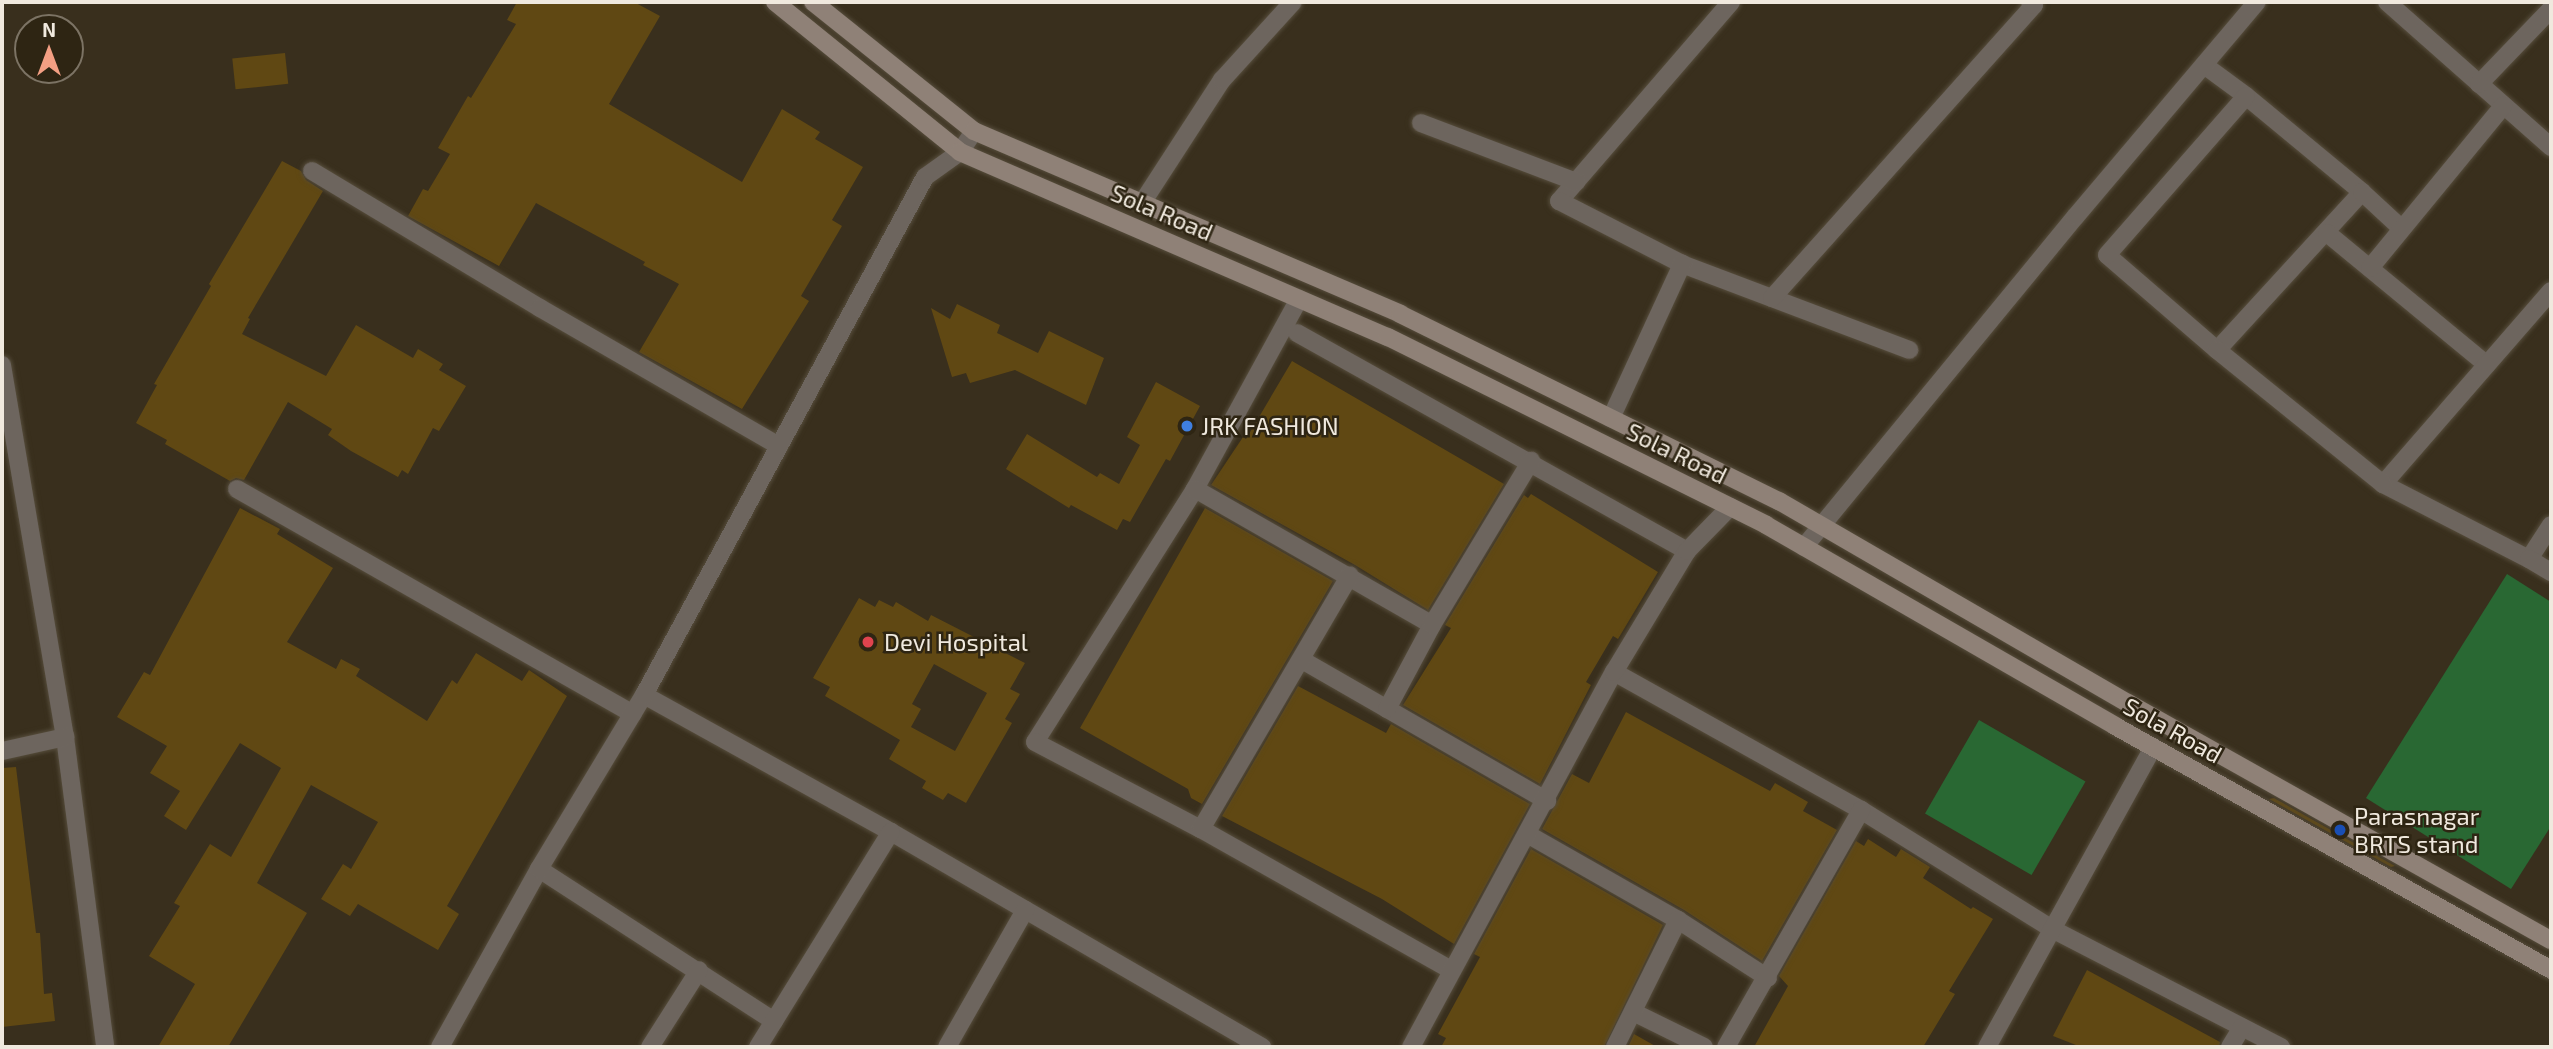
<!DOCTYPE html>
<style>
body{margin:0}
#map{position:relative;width:2553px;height:1049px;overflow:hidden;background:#392f1d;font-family:"Exo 2",sans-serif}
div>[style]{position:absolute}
.green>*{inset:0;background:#296833;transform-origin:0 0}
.building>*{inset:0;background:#604813;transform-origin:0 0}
.roads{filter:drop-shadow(0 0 2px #564d3c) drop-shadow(0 0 2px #564d3c)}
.minor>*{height:18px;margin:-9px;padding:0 9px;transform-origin:9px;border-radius:9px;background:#6d655e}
.tertiary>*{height:18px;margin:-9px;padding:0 9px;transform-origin:9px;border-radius:9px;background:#6d655e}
.secondary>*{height:18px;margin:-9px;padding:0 9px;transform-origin:9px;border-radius:9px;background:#8f8177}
.dots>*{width:19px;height:19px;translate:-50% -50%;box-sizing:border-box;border:4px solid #2e2513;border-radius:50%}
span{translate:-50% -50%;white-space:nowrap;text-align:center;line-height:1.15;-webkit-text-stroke:5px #2e2513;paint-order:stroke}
.street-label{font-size:24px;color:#f0e9de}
.poi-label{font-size:24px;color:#f0e9de}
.left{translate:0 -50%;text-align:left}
.frame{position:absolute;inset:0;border:4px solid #f0e9de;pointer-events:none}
.north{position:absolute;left:14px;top:14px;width:70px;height:70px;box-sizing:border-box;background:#2e2513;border:2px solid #7c7364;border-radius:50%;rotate:0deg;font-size:19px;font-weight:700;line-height:28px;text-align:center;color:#f0e9de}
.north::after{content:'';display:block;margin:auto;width:24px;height:32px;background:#f39f83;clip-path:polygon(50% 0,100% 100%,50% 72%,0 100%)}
</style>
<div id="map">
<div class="green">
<i style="clip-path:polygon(2507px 574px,2551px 602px,2551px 826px,2511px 889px,2366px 798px)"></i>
<i style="left:1979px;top:720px;width:123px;height:108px;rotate:30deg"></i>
</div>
<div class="building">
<i style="clip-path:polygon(517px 2px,634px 2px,660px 16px,609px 104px,742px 182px,782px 109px,820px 132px,815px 139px,863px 167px,832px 220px,842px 226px,801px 296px,809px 301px,742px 409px,639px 352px,679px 284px,643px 265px,645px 262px,536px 203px,499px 266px,408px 216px,423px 189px,428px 191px,450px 154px,438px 148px,468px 96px,471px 98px,516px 24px,507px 20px)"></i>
<i style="left:285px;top:53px;width:31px;height:53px;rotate:84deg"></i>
<i style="clip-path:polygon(282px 161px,301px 171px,306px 180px,323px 191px,248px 318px,250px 319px,242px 334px,326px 376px,356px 325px,413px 358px,418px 349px,443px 364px,439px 370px,466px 386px,439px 431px,433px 428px,408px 474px,402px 470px,398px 477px,351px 451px,328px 435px,332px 429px,288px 402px,244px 480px,236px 478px,230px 481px,165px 444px,167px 440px,136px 423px,157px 385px,154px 384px,211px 286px,209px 284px)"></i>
<i style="clip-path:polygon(957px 304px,1000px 325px,997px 333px,1038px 353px,1049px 331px,1104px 358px,1086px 405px,1015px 370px,970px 383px,966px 373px,952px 377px,931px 308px,950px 319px)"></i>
<i style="clip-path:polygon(1292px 361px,1504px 484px,1428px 610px,1355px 565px,1211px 485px,1243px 437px,1246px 439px)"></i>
<i style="clip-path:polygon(1156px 382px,1200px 406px,1170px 461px,1166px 459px,1130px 522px,1123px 519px,1117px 530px,1071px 505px,1069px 508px,1006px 469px,1027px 434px,1097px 477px,1100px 473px,1119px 484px,1140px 445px,1127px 437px)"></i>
<i style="clip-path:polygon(1531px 494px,1658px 572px,1618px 639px,1613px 636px,1586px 682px,1591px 685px,1540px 784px,1403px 705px,1451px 628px,1445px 625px,1524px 495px,1528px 498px)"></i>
<i style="clip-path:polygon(240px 508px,280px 529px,277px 534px,333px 568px,287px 642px,336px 669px,341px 659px,360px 669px,356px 676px,427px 721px,452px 680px,457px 684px,476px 653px,522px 681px,529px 670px,567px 696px,447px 906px,459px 914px,438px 950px,358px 904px,350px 916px,321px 899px,343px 864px,351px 869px,378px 822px,311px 785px,257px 883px,307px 913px,228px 1047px,158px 1047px,195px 984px,149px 956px,180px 906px,174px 903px,210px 844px,231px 857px,281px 768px,240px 743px,186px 830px,164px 816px,180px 791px,150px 773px,167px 746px,117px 717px,144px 672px,150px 675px)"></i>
<i style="clip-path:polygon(1205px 508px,1333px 581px,1202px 804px,1191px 798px,1188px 789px,1080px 728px)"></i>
<i style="clip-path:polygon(evenodd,859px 598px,875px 607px,879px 600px,893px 607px,896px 602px,928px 621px,931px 615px,1025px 663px,1010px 689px,1020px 694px,1005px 719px,1012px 723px,966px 803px,948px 793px,943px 800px,922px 788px,926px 781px,889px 759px,900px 740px,825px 696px,830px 687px,813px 678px,859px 598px,934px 664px,987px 693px,955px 751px,911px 727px,921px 709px,912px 704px,934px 664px)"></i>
<i style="clip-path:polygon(1298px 686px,1386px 733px,1391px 724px,1530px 804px,1454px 944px,1382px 899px,1222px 816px)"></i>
<i style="clip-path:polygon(1626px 712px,1770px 791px,1775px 783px,1808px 802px,1803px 811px,1837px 830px,1762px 961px,1684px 910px,1542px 829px,1572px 774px,1589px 783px)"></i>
<i style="clip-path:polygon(16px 767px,36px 933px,40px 933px,44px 994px,52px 993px,55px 1021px,2px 1027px,2px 768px)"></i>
<i style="clip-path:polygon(2274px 798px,2395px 866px,2391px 867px,2269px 799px)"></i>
<i style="clip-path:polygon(1868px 839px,1896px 857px,1901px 849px,1930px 867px,1923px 878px,1971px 909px,1973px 907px,1993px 919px,1949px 991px,1955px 994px,1923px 1047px,1754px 1047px,1788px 986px,1779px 976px,1856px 841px,1864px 846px)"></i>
<i style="clip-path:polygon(1531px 849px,1663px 925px,1604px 1047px,1441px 1047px,1446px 1038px,1438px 1034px,1480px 957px,1474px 954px)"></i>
<i style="clip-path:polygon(2087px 970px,2220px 1042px,2219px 1047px,2081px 1047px,2053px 1036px)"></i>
<i style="clip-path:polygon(1634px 1034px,1657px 1047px,1628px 1047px)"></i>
</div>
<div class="roads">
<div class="minor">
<i style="left:1731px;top:2px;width:263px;rotate:130.8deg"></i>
<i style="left:1559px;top:201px;width:138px;rotate:27.1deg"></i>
<i style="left:1682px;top:264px;width:243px;rotate:20.7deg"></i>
<i style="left:2387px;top:2px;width:219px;rotate:41.5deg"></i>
<i style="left:2204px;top:65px;width:52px;rotate:36.4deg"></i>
<i style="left:2479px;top:84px;width:104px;rotate:-46.2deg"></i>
<i style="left:2246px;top:96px;width:151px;rotate:39.6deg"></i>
<i style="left:2362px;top:192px;width:214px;rotate:132.5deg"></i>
<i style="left:2217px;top:350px;width:145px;rotate:-139.2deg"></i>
<i style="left:2107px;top:255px;width:211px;rotate:-48.8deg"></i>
<i style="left:1421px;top:123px;width:166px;rotate:20.8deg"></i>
<i style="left:312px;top:171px;width:266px;rotate:31deg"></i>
<i style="left:540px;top:308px;width:276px;rotate:30deg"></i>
<i style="left:2362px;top:192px;width:54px;rotate:42.8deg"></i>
<i style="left:1142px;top:203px;width:147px;rotate:-57deg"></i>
<i style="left:1222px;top:80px;width:105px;rotate:-47.7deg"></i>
<i style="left:2327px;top:233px;width:207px;rotate:39.5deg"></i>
<i style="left:2370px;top:268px;width:210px;rotate:-50.6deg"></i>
<i style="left:2551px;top:291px;width:256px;rotate:131deg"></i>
<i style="left:2383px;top:484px;width:164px;rotate:27.2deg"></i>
<i style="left:2529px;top:559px;width:40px;rotate:-57.1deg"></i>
<i style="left:1772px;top:298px;width:393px;rotate:-48.2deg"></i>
<i style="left:2034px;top:5px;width:5px;rotate:-143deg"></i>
<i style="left:1299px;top:299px;width:217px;rotate:118.7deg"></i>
<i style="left:1195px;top:489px;width:299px;rotate:122.3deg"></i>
<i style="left:1035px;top:742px;width:187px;rotate:27.7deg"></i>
<i style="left:1201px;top:829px;width:287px;rotate:29.4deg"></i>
<i style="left:1297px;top:333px;width:447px;rotate:29.2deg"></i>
<i style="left:2217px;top:350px;width:213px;rotate:38.9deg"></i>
<i style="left:2px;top:365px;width:377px;rotate:80.4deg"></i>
<i style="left:65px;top:737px;width:313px;rotate:82.6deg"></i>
<i style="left:1611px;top:418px;width:170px;rotate:-65.2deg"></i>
<i style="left:237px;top:489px;width:455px;rotate:29.6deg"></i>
<i style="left:1195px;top:489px;width:273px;rotate:29.8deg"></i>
<i style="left:2529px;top:559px;width:26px;rotate:31deg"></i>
<i style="left:1302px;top:660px;width:283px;rotate:29.9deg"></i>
<i style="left:1614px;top:672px;width:283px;rotate:29.2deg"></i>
<i style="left:1861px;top:810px;width:225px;rotate:31.9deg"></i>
<i style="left:2052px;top:929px;width:258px;rotate:27.3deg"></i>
<i style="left:644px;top:695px;width:282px;rotate:29deg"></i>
<i style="left:891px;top:832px;width:429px;rotate:30.1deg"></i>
<i style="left:1387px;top:709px;width:95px;rotate:-61.8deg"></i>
<i style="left:1432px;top:625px;width:192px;rotate:-58.9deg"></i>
<i style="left:2px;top:751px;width:65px;rotate:-12.5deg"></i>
<i style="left:1201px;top:829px;width:294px;rotate:-59.6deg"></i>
<i style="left:1527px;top:834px;width:174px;rotate:29.7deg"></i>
<i style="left:1678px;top:920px;width:107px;rotate:32.8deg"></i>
<i style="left:539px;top:869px;width:280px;rotate:32.9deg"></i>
<i style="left:1633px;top:1012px;width:79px;rotate:26.2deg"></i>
<i style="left:440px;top:1047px;width:204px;rotate:-60.9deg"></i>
<i style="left:539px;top:869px;width:203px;rotate:-58.9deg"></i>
<i style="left:644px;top:695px;width:589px;rotate:-61.52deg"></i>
<i style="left:925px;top:177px;width:43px;rotate:-35.5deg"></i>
<i style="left:960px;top:152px;width:25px;rotate:-56deg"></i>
<i style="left:650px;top:1047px;width:91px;rotate:-57.5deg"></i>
<i style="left:758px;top:1047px;width:253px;rotate:-58.3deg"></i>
<i style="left:947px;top:1047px;width:158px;rotate:-60.3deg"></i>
<i style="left:1411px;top:1047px;width:426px;rotate:-61.6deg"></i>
<i style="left:1614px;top:672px;width:141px;rotate:-58.9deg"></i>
<i style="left:1687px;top:551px;width:62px;rotate:-45.7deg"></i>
<i style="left:1615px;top:1047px;width:142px;rotate:-63.6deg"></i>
<i style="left:1726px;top:1047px;width:273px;rotate:-60.3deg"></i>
<i style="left:1987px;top:1047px;width:343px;rotate:-61deg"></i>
<i style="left:2230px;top:1047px;width:23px;rotate:-59deg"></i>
</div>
<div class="tertiary">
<i style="left:1804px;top:547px;width:428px;rotate:-50.6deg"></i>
<i style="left:2076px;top:216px;width:280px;rotate:-49.8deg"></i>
</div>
<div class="secondary">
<i style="left:775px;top:2px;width:238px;rotate:39deg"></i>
<i style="left:960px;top:152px;width:466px;rotate:23.4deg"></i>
<i style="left:1388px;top:337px;width:422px;rotate:26.4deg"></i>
<i style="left:1766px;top:525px;width:403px;rotate:29.9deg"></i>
<i style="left:2115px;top:726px;width:500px;rotate:29.2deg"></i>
<i style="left:813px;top:2px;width:206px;rotate:38.7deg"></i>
<i style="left:974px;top:131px;width:464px;rotate:23.2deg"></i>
<i style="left:1400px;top:314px;width:423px;rotate:26.3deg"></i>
<i style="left:1779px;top:501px;width:403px;rotate:30.1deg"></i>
<i style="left:2128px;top:703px;width:485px;rotate:29.3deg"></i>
</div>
</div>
<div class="dots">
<i style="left:1187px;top:426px;background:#3f7fe0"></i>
<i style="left:868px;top:642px;background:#e0444e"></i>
<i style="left:2340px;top:830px;background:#1a4fb4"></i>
</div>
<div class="street-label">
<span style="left:1162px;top:212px;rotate:23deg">Sola Road</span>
<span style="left:1677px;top:453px;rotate:26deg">Sola Road</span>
<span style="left:2173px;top:730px;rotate:29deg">Sola Road</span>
</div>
<div class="poi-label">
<span class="left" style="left:1201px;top:426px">JRK FASHION</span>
<span class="left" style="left:884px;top:642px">Devi Hospital</span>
<span class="left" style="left:2354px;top:830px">Parasnagar<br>BRTS stand</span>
</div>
<div class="frame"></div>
<div class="north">N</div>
</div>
